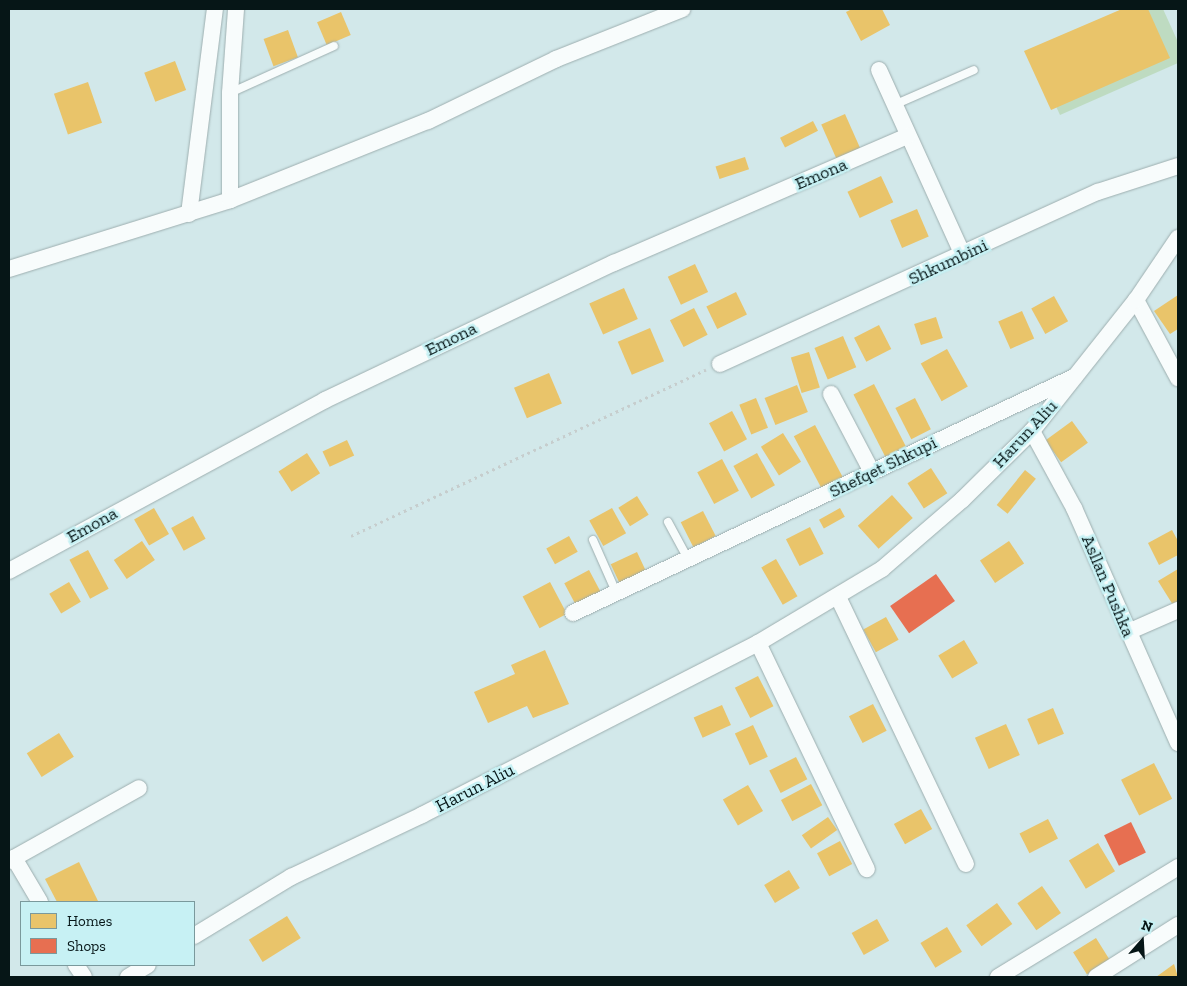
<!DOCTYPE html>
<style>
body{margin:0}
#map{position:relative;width:1187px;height:986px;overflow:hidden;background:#d2e8ea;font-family:"Zilla Slab",serif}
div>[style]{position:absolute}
.green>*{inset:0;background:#bedbc1}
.homes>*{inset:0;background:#e9c46a;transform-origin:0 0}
.shops>*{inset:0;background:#e76f51;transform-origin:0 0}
.path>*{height:3px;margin-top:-1.5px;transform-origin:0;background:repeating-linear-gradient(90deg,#c6cdcd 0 2.5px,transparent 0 6.5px)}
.roads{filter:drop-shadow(0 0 1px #9daeaf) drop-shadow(0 0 1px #9daeaf)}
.service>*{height:8px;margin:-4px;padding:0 4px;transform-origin:4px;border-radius:4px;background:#f8fcfc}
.minor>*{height:16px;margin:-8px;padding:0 8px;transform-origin:8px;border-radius:8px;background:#f8fcfc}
span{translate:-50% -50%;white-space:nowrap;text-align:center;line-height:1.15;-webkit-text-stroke:5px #c7f1f4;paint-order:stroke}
.street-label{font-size:18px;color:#061617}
.frame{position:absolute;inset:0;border:10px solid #061617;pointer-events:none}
.legend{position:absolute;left:20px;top:901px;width:175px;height:65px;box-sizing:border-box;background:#c7f1f4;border:1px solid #7a999c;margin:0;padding:6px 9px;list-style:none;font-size:15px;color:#061617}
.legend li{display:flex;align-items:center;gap:10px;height:25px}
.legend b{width:25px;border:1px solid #7a999c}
.north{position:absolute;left:1117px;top:916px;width:50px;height:50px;-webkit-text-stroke:4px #c7f1f4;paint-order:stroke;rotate:19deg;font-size:14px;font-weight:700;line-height:20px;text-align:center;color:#061617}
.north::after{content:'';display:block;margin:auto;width:18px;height:22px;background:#061617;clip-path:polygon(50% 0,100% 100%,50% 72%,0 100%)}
</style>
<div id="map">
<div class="green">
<i style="clip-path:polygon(1129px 9px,1163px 9px,1178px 42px,1178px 63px,1060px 115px,1031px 52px)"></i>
</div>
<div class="homes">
<i style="clip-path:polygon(852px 9px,882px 9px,890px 25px,861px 41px,846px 12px)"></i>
<i style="clip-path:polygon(1122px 9px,1148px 9px,1170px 58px,1051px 110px,1024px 51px)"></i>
<i style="left:341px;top:12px;width:25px;height:26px;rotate:67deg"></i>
<i style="left:288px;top:30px;width:29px;height:26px;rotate:70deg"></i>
<i style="left:175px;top:61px;width:31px;height:33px;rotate:69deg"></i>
<i style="left:88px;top:82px;width:43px;height:36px;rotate:71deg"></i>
<i style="left:845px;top:114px;width:39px;height:26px;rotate:66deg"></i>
<i style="left:813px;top:121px;width:11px;height:37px;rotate:63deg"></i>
<i style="left:745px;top:157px;width:13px;height:31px;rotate:72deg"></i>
<i style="left:881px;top:176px;width:29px;height:37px;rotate:65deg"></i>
<i style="left:917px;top:209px;width:30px;height:29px;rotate:67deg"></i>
<i style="left:695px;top:264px;width:31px;height:30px;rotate:65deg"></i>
<i style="left:624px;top:288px;width:34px;height:38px;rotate:66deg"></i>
<i style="left:736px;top:292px;width:25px;height:33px;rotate:64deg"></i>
<i style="clip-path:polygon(1178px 295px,1178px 329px,1170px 334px,1154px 311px)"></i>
<i style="left:1054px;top:296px;width:29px;height:26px;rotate:61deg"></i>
<i style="left:694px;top:308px;width:30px;height:27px;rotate:63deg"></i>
<i style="left:1022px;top:311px;width:30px;height:26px;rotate:66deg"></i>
<i style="left:936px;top:317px;width:22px;height:23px;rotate:72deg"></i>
<i style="left:879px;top:325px;width:27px;height:28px;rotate:63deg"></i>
<i style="left:650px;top:328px;width:36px;height:35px;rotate:67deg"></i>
<i style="left:843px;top:336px;width:34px;height:31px;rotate:67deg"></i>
<i style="left:947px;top:349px;width:43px;height:30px;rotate:61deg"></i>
<i style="left:809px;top:352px;width:37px;height:19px;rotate:73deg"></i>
<i style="left:549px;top:373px;width:33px;height:38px;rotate:67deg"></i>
<i style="left:874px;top:384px;width:70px;height:23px;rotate:63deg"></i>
<i style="left:797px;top:385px;width:29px;height:35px;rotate:68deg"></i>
<i style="left:756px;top:398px;width:32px;height:18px;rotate:68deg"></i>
<i style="left:915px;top:398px;width:35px;height:22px;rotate:63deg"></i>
<i style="left:732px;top:411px;width:32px;height:26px;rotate:62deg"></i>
<i style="left:1072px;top:421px;width:27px;height:33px;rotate:54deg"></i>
<i style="left:815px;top:425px;width:59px;height:24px;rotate:62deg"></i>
<i style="left:783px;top:433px;width:34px;height:26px;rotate:58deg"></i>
<i style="left:347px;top:440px;width:17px;height:27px;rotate:65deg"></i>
<i style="left:307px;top:453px;width:24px;height:34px;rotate:57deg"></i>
<i style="left:757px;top:453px;width:37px;height:27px;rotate:61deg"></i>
<i style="left:722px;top:459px;width:36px;height:28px;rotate:62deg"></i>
<i style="left:931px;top:468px;width:30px;height:28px;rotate:57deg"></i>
<i style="left:1025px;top:470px;width:14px;height:45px;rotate:39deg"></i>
<i style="left:892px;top:495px;width:31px;height:46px;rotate:48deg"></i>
<i style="left:637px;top:496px;width:22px;height:22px;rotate:58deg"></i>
<i style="left:154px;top:508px;width:30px;height:23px;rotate:60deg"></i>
<i style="left:612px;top:508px;width:29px;height:26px;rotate:61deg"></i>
<i style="left:840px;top:508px;width:10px;height:24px;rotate:61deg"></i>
<i style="left:703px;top:511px;width:28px;height:25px;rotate:63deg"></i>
<i style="left:193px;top:516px;width:26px;height:25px;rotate:61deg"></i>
<i style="left:810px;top:527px;width:30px;height:27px;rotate:63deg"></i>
<i style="clip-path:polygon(1172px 530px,1178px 541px,1178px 555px,1159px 565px,1148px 543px)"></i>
<i style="left:569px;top:536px;width:18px;height:26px;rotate:61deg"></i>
<i style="left:142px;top:541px;width:23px;height:34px;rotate:56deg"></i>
<i style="left:1009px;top:541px;width:27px;height:35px;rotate:56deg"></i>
<i style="left:88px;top:550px;width:44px;height:21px;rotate:62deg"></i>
<i style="left:637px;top:552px;width:23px;height:29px;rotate:65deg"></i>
<i style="left:776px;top:559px;width:43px;height:17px;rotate:60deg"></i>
<i style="clip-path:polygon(1178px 569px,1178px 601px,1173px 605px,1158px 581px)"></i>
<i style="left:589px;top:570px;width:30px;height:28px;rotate:62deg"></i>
<i style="left:69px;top:582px;width:23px;height:23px;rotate:59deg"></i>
<i style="left:550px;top:582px;width:36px;height:31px;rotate:62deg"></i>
<i style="left:886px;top:617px;width:26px;height:26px;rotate:61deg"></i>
<i style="left:964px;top:640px;width:27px;height:30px;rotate:59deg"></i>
<i style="clip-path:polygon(545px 650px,569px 704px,533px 718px,527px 706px,488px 723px,474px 692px,515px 674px,511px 665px)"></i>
<i style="left:758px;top:676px;width:34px;height:26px;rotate:63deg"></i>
<i style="left:873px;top:704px;width:30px;height:27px;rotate:63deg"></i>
<i style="left:722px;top:705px;width:22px;height:31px;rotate:66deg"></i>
<i style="left:1053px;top:708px;width:28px;height:28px;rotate:67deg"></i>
<i style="left:1006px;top:724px;width:34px;height:34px;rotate:66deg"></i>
<i style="left:753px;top:725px;width:35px;height:20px;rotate:65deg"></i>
<i style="left:59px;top:733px;width:28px;height:38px;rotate:58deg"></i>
<i style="left:796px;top:757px;width:25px;height:30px;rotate:63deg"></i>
<i style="left:1154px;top:763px;width:40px;height:37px;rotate:63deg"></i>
<i style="left:811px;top:784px;width:24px;height:34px;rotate:62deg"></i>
<i style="left:748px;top:785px;width:30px;height:29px;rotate:60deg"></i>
<i style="left:921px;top:809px;width:23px;height:31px;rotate:61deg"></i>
<i style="left:828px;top:817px;width:16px;height:32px;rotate:55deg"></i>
<i style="left:1048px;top:819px;width:22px;height:32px;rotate:63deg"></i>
<i style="left:840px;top:841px;width:26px;height:26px;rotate:62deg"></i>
<i style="left:1098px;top:843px;width:33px;height:34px;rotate:59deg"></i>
<i style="clip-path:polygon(79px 862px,98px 901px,57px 902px,45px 879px)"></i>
<i style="left:789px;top:870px;width:21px;height:29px;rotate:59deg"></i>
<i style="left:1042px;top:886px;width:33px;height:30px;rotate:55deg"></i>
<i style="left:997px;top:903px;width:26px;height:38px;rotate:54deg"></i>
<i style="left:287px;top:916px;width:26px;height:45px;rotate:58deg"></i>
<i style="left:877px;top:919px;width:25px;height:29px;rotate:61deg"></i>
<i style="left:947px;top:927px;width:29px;height:31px;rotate:59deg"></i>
<i style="left:1096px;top:938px;width:26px;height:27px;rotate:58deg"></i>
<i style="clip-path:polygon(1174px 964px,1178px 977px,1156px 977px)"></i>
</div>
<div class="shops">
<i style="left:936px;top:574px;width:33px;height:56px;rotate:55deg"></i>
<i style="left:1131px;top:822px;width:34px;height:30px;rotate:64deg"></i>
</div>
<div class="path">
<i style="left:351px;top:536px;width:392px;rotate:-25.1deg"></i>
</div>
<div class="roads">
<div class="service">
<i style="left:230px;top:93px;width:114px;rotate:-24.3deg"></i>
<i style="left:894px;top:105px;width:87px;rotate:-23.6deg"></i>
<i style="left:668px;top:522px;width:42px;rotate:61.6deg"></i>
<i style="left:593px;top:540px;width:57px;rotate:66.1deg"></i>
</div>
<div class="minor">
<i style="left:879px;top:70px;width:203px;rotate:65.6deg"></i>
<i style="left:230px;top:200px;width:107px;rotate:-90deg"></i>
<i style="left:230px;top:93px;width:84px;rotate:-85.9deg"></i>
<i style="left:189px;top:214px;width:207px;rotate:-82.8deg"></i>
<i style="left:9px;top:269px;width:232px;rotate:-17.3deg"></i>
<i style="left:230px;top:200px;width:213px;rotate:-21.8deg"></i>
<i style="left:428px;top:121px;width:142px;rotate:-25.8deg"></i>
<i style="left:556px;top:59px;width:136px;rotate:-21.6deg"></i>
<i style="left:1136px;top:300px;width:89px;rotate:61.7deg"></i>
<i style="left:720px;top:364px;width:415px;rotate:-24.5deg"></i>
<i style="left:1098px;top:192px;width:84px;rotate:-18deg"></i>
<i style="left:831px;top:394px;width:88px;rotate:62.3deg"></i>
<i style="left:1032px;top:431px;width:88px;rotate:61.4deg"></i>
<i style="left:1074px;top:508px;width:257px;rotate:66.1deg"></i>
<i style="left:9px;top:571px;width:359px;rotate:-28.4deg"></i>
<i style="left:325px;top:400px;width:320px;rotate:-25.4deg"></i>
<i style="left:614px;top:263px;width:320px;rotate:-23.4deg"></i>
<i style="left:838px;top:597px;width:296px;rotate:64.4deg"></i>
<i style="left:573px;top:613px;width:554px;rotate:-25.22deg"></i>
<i style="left:1128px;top:632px;width:55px;rotate:-23.7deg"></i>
<i style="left:758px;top:643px;width:251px;rotate:64.3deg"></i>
<i style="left:14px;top:858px;width:143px;rotate:-29.2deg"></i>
<i style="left:9px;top:861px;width:6px;rotate:-31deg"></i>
<i style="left:14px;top:858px;width:51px;rotate:59.4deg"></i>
<i style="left:194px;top:936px;width:114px;rotate:-31.3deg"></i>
<i style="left:291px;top:877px;width:145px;rotate:-25.3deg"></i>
<i style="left:422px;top:815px;width:377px;rotate:-27.1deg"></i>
<i style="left:758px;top:643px;width:144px;rotate:-30.8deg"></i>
<i style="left:882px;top:569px;width:106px;rotate:-40.8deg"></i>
<i style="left:962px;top:500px;width:98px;rotate:-44.6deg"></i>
<i style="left:1032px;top:431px;width:167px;rotate:-51.6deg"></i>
<i style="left:1136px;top:300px;width:75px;rotate:-55.9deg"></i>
<i style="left:76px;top:965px;width:14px;rotate:56deg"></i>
<i style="left:128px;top:977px;width:23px;rotate:-31deg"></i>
<i style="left:998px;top:977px;width:211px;rotate:-31.4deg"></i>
<i style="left:1096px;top:977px;width:97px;rotate:-32.4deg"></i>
</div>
</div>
<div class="street-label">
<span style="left:821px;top:174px;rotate:-23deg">Emona</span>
<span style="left:948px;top:262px;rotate:-25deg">Shkumbini</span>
<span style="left:451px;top:339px;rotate:-26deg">Emona</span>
<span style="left:1025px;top:434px;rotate:-47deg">Harun Aliu</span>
<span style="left:883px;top:467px;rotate:-26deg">Shefqet Shkupi</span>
<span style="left:92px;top:525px;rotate:-29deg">Emona</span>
<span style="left:1108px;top:586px;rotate:67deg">Asllan Pushka</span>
<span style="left:475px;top:788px;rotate:-27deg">Harun Aliu</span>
</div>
<div class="frame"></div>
<ul class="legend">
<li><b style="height:14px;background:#e9c46a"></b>Homes</li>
<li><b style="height:14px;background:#e76f51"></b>Shops</li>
</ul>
<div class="north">N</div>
</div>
